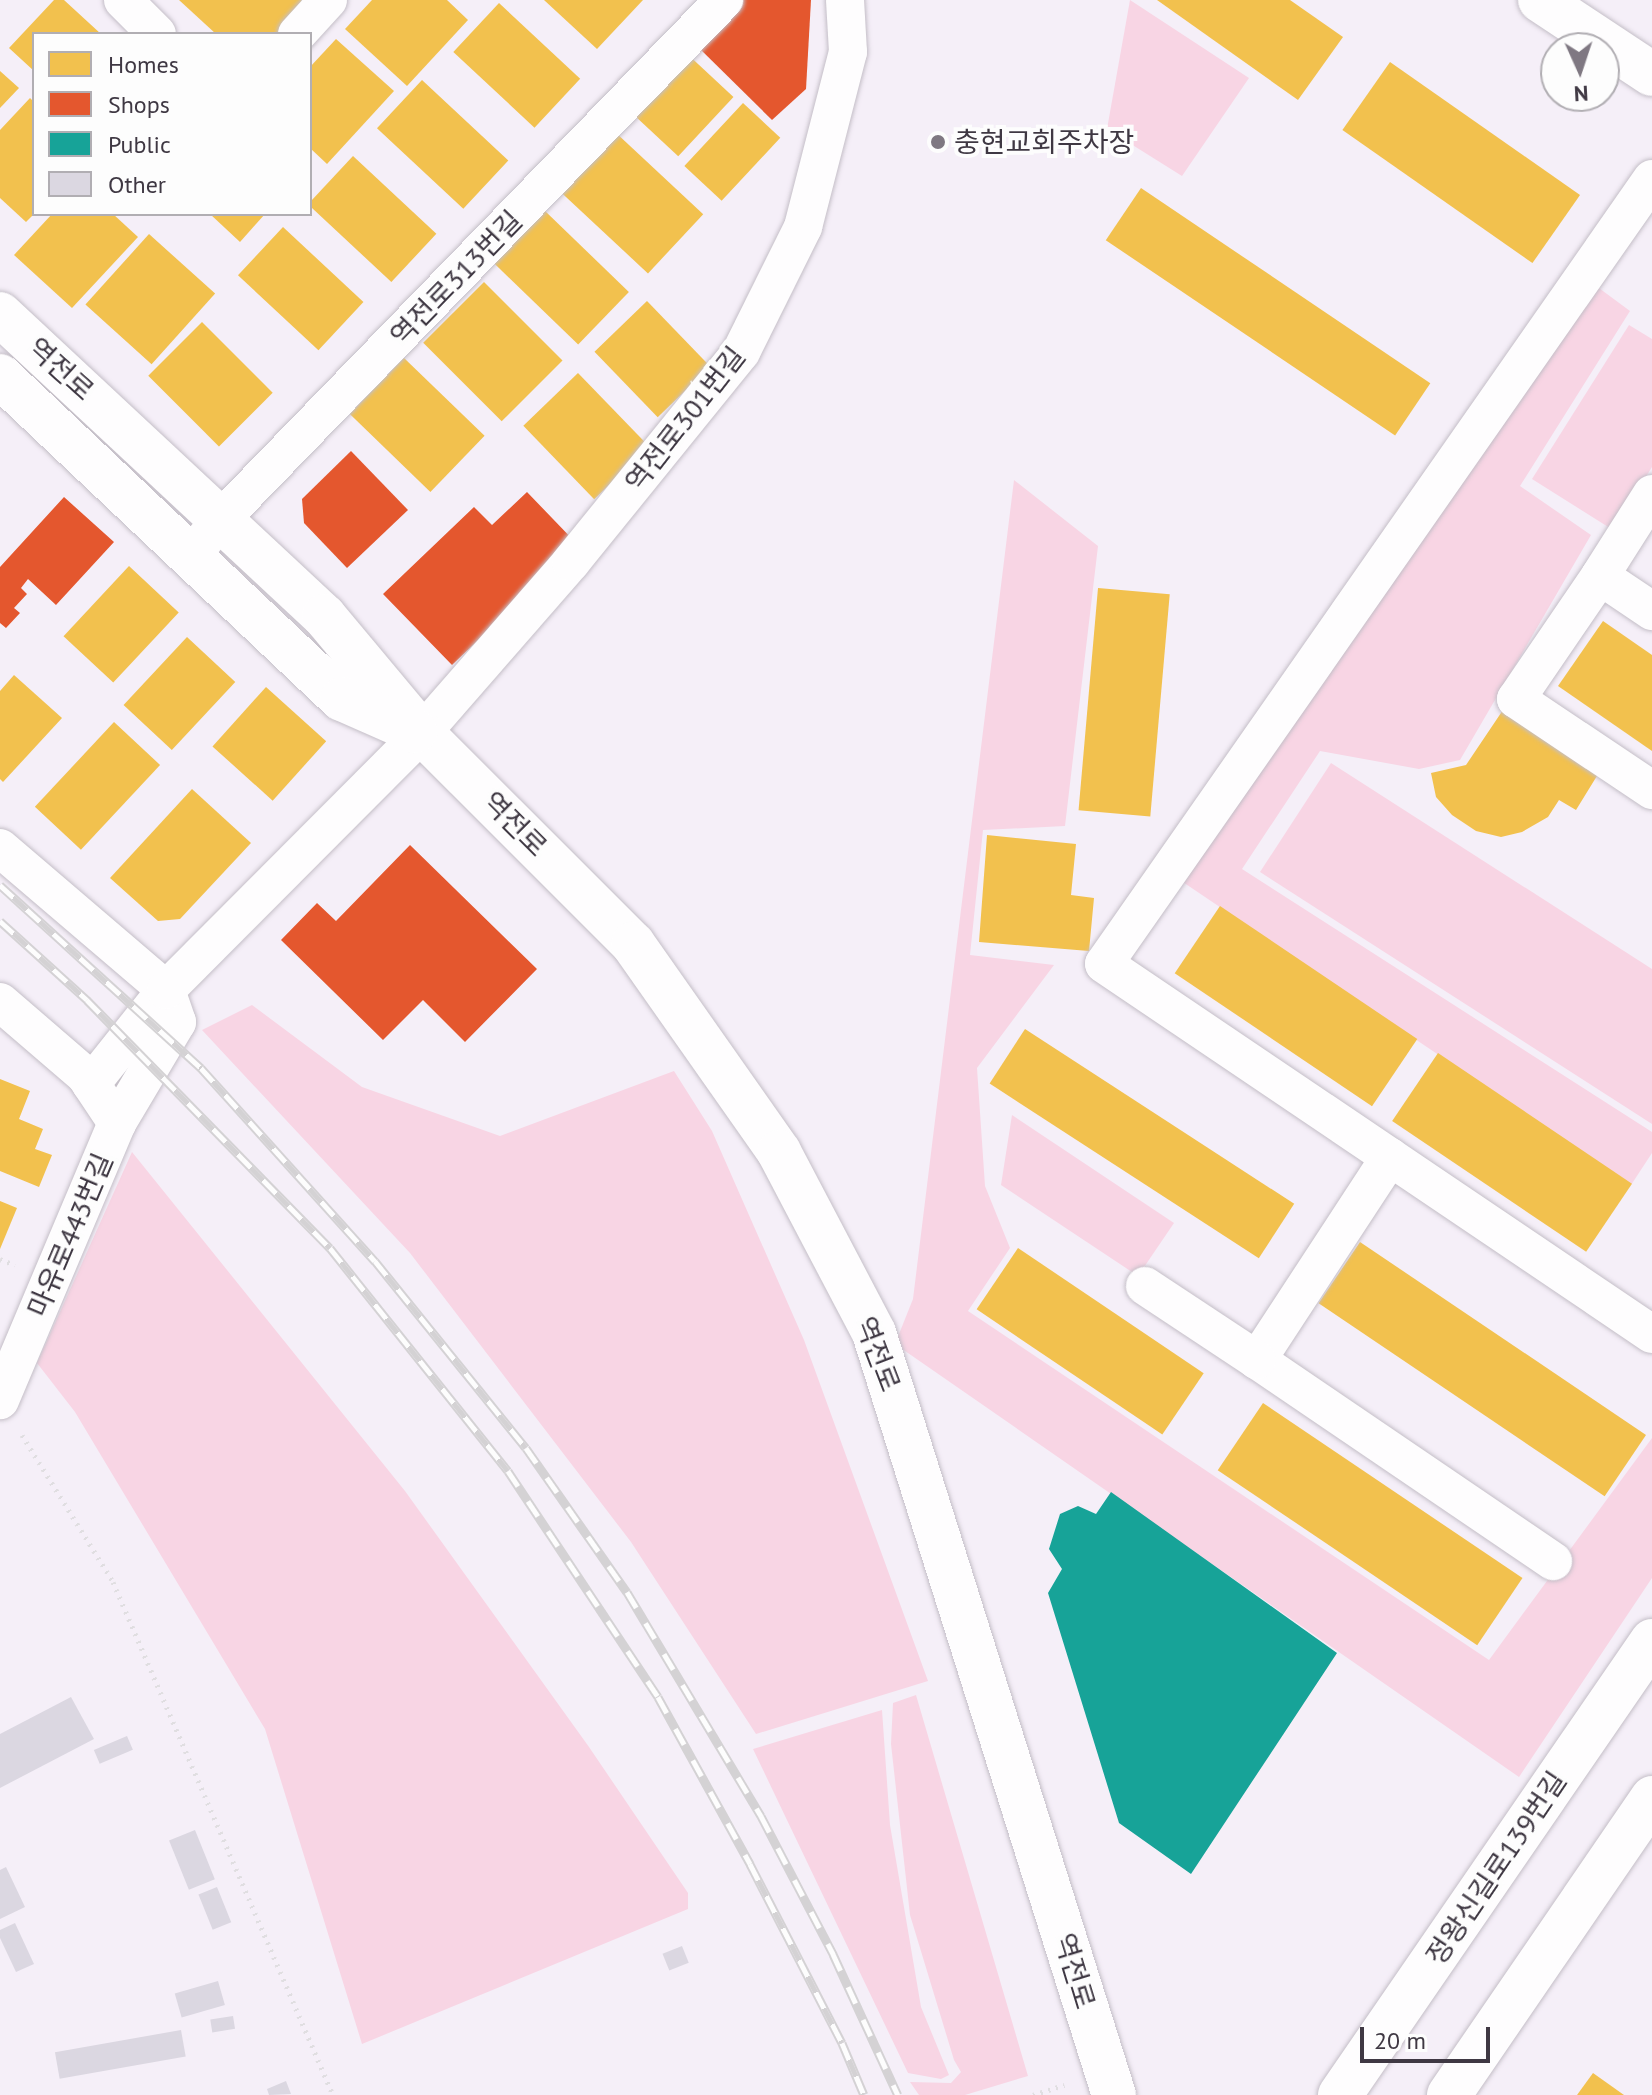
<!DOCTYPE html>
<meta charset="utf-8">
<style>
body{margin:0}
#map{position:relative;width:1652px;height:2095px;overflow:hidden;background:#f5eff8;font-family:"PT Sans","Noto Sans KR",sans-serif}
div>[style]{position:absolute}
.green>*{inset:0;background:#f8d5e4}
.homes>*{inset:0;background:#f2c14e;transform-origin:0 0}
.shops>*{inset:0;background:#e4572e}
.public>*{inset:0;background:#17a398}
.building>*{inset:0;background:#dbd7e1;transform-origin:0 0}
.path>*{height:5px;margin-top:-2.5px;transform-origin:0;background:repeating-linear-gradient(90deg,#e0dee1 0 2px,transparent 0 8px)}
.roads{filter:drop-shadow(0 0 2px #c4bec7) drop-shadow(0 0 2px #c4bec7)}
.minor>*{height:38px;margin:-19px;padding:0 19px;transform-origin:19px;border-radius:19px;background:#fefdfe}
.tertiary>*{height:44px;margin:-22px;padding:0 22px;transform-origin:22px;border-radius:22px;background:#fefdfe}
.secondary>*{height:44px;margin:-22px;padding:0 22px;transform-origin:22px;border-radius:22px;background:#fefdfe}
.rail>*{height:9px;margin-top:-4.5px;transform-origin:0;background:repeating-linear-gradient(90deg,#fdfdfd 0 18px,#d4d2d4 0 36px);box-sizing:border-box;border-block:2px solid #d4d2d4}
.dots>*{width:22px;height:22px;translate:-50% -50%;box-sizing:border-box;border:4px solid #fdfdfd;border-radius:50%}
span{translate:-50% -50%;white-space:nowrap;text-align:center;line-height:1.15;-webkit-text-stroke:8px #fdfdfd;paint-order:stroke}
.poi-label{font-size:28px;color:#3f3843}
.left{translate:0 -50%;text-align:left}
.street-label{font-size:28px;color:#3f3843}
.legend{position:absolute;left:32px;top:32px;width:280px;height:184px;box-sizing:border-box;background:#fdfdfd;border:2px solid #b1aeb3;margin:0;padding:10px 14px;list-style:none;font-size:24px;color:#3f3843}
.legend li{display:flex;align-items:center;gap:16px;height:40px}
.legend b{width:40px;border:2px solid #b1aeb3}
.north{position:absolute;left:1540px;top:32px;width:80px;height:80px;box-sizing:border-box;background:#fdfdfd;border:2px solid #b1aeb3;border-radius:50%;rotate:177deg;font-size:22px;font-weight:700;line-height:32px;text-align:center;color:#3f3843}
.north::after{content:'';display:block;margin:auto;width:28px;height:36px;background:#7f7882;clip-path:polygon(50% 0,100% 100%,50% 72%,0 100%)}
.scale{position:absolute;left:1360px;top:2027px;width:130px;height:36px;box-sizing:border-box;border:4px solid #3f3843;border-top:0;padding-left:10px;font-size:24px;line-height:28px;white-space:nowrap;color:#3f3843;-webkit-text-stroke:6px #fdfdfd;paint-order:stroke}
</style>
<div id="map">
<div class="green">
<i style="clip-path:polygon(1130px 0,1249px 78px,1182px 176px,1107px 129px)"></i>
<i style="clip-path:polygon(1584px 277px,1630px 311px,1520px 486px,1591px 535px,1460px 760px,1419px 769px,1320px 751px,1242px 869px,1652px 1132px,1652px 1153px,1631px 1185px,1168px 872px)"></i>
<i style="clip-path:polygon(1629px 325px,1652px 339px,1652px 467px,1613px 530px,1532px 479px)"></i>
<i style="clip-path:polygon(1014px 480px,1098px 546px,1065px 826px,983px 830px,970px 955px,1054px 965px,977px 1068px,985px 1186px,1010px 1248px,968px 1311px,1489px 1660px,1652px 1438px,1652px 1578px,1519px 1777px,895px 1344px,913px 1299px)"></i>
<i style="clip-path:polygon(1331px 763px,1652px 969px,1652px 1124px,1260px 872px)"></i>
<i style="clip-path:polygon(252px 1005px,362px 1087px,500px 1136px,674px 1071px,712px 1131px,804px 1340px,928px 1681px,756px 1734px,631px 1542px,410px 1253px,202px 1030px)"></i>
<i style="clip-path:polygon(1012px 1115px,1174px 1223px,1138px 1276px,1001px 1185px)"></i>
<i style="clip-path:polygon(132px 1152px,405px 1491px,589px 1747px,688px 1893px,688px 1909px,362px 2044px,265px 1729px,75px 1412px,37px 1363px)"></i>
<i style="clip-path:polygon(916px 1695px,1028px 2076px,965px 2095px,919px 2095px,910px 2082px,951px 2083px,961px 2072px,954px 2060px,910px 1915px,891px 1744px,893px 1703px)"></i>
<i style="clip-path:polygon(882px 1710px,890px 1825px,921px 2007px,949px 2075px,941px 2079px,908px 2073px,753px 1749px)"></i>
</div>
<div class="homes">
<i style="clip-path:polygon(54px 0,64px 0,101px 34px,34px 34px,34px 71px,9px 48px)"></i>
<i style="clip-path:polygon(179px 0,301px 0,310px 8px,285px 34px,216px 34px)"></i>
<i style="clip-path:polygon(372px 0,447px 0,468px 20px,407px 86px,345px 29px)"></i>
<i style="clip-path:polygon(544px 0,643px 0,597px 49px)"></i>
<i style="clip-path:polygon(1157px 0,1290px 0,1343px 37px,1298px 100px)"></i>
<i style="left:499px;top:3px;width:111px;height:67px;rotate:43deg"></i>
<i style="clip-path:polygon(336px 39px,394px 91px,327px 164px,310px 148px,310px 67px)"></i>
<i style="left:683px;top:50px;width:69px;height:81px;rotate:43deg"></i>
<i style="left:1390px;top:62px;width:232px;height:83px;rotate:35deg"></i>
<i style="clip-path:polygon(0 71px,19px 88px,0 108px)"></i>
<i style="left:422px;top:80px;width:118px;height:66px;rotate:43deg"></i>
<i style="clip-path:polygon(30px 98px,34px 102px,34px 214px,26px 222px,0 198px,0 130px)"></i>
<i style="left:743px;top:103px;width:51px;height:86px;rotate:43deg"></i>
<i style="left:614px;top:131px;width:122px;height:81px;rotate:43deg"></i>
<i style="left:353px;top:156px;width:114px;height:66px;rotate:43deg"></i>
<i style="left:1141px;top:188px;width:349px;height:63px;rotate:34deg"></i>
<i style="left:544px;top:210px;width:118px;height:73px;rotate:44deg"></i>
<i style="clip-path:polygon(52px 214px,113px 214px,138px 237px,72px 308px,14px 255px)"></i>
<i style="clip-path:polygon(210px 214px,265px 214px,240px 242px)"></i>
<i style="left:283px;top:227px;width:110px;height:66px;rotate:43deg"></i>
<i style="left:149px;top:234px;width:89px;height:95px;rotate:42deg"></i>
<i style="left:484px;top:282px;width:111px;height:86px;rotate:45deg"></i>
<i style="left:647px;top:301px;width:91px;height:73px;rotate:46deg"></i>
<i style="left:202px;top:322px;width:100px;height:76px;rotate:45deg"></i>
<i style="left:404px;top:358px;width:112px;height:78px;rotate:44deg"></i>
<i style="left:578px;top:373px;width:102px;height:76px;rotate:46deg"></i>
<i style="left:129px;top:566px;width:68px;height:96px;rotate:43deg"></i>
<i style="left:1098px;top:588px;width:72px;height:223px;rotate:5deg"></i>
<i style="clip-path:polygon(1603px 621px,1652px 655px,1652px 751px,1558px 686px)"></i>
<i style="left:187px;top:637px;width:66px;height:93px;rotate:43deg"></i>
<i style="clip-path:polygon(14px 675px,62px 718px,3px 782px,0 779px,0 691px)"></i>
<i style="left:266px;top:687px;width:81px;height:80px;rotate:42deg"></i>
<i style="clip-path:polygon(1505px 707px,1600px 771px,1576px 810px,1559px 800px,1548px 817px,1522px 832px,1501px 837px,1476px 831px,1452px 815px,1436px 797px,1431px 773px,1466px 765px)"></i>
<i style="left:114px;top:722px;width:63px;height:116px;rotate:43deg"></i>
<i style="clip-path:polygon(192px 789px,251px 843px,180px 919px,158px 921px,110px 878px)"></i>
<i style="clip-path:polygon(987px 835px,1076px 844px,1071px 895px,1094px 898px,1089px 951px,979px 942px)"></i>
<i style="left:1220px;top:906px;width:238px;height:81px;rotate:34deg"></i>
<i style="left:1025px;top:1029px;width:321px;height:65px;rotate:33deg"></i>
<i style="left:1438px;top:1053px;width:234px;height:82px;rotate:34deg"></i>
<i style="clip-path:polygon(0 1079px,30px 1091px,19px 1119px,43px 1129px,35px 1149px,52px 1155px,39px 1187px,0 1171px)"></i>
<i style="clip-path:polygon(0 1201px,17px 1208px,0 1249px)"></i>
<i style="left:1360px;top:1242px;width:345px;height:74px;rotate:34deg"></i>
<i style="left:1018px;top:1248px;width:224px;height:74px;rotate:34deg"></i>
<i style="left:1263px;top:1403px;width:313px;height:81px;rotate:34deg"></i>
<i style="clip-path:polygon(1593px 2073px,1624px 2095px,1577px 2095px)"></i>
</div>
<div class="shops">
<i style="clip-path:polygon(742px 0,811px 0,806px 89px,772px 120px,697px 46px)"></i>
<i style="clip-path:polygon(351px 451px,408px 510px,347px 568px,304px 523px,302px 499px)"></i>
<i style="clip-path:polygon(527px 492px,578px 545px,452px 665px,383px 594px,474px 507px,492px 525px)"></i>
<i style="clip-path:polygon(64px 497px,114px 542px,56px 605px,28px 579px,21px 588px,27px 594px,14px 608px,20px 613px,6px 628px,0 623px,0 567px)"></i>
<i style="clip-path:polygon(410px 845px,537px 969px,465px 1042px,423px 1000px,383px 1040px,281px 940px,317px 903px,336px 921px)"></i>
</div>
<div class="public">
<i style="clip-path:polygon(1111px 1492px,1337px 1653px,1191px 1874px,1119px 1823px,1048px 1593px,1062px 1569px,1049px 1549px,1060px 1514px,1078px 1506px,1096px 1514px)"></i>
</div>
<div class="building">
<i style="clip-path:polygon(71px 1697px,94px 1739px,0 1788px,0 1734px)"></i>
<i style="left:127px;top:1736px;width:15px;height:36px;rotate:67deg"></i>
<i style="left:195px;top:1830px;width:53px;height:28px;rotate:68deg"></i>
<i style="clip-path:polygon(6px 1867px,25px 1907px,0 1919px,0 1870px)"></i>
<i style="left:217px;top:1887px;width:38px;height:20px;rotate:68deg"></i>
<i style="clip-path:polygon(15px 1923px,34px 1964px,16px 1972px,0 1938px,0 1930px)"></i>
<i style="left:682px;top:1946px;width:18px;height:21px;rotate:68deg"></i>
<i style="left:218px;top:1981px;width:25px;height:45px;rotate:74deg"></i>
<i style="left:233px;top:2016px;width:13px;height:23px;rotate:81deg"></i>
<i style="left:181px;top:2030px;width:27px;height:128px;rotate:80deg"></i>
<i style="clip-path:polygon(286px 2081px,291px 2094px,269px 2095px,267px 2089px)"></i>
</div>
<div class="path">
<i style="left:0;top:1259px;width:16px;rotate:22deg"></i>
<i style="left:22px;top:1435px;width:173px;rotate:58.2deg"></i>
<i style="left:113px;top:1582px;width:558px;rotate:66.79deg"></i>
<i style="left:1033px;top:2095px;width:33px;rotate:-18deg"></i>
</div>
<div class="roads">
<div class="minor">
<i style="left:123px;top:0;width:48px;rotate:45deg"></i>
<i style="left:297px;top:34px;width:46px;rotate:-47.6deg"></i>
<i style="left:1652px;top:179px;width:957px;rotate:124.92deg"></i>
<i style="left:1104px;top:964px;width:661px;rotate:34.03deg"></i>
<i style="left:1652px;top:494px;width:97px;rotate:122.4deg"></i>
<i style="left:1600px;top:576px;width:63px;rotate:33.9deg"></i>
<i style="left:191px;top:556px;width:48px;rotate:-51deg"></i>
<i style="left:221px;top:519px;width:723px;rotate:-45.9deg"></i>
<i style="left:1600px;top:576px;width:149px;rotate:124.3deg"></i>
<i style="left:1516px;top:699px;width:164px;rotate:33.8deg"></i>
<i style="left:0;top:848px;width:218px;rotate:40.5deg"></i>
<i style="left:166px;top:990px;width:34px;rotate:71deg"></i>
<i style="left:177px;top:1022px;width:117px;rotate:120.7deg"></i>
<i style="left:0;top:1002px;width:112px;rotate:40.7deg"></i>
<i style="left:85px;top:1075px;width:58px;rotate:56.3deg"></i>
<i style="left:117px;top:1123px;width:301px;rotate:112.9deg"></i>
<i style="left:91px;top:1084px;width:120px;rotate:-51.4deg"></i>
<i style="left:166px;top:990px;width:363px;rotate:-45.1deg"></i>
<i style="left:422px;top:733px;width:227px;rotate:-48.9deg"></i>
<i style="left:571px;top:562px;width:270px;rotate:-51deg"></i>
<i style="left:741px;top:352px;width:140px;rotate:-63.6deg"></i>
<i style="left:803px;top:227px;width:181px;rotate:-75.6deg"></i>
<i style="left:848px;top:52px;width:52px;rotate:-93.3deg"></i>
<i style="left:1390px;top:1157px;width:243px;rotate:123.2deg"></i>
<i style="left:1257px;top:1360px;width:358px;rotate:34.2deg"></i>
<i style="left:1145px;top:1286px;width:134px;rotate:33.5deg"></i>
</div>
<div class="tertiary">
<i style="left:1540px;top:0;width:134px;rotate:33.5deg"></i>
<i style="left:1340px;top:2095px;width:551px;rotate:-55.5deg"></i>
<i style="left:1449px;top:2095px;width:360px;rotate:-55.6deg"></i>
</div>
<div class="secondary">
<i style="left:0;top:314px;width:443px;rotate:43deg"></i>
<i style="left:324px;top:616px;width:153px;rotate:50.1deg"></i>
<i style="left:422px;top:733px;width:298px;rotate:45deg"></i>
<i style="left:633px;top:944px;width:254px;rotate:54.9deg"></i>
<i style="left:779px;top:1152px;width:204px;rotate:62.3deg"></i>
<i style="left:874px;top:1333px;width:799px;rotate:72.52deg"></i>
<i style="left:0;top:376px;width:470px;rotate:43.4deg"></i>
<i style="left:342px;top:699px;width:80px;rotate:23.7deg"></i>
</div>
</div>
<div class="rail">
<i style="left:0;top:885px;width:272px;rotate:42.3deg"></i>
<i style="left:201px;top:1068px;width:260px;rotate:48deg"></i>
<i style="left:375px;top:1261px;width:240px;rotate:51.1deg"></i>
<i style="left:526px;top:1448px;width:176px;rotate:55deg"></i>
<i style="left:627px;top:1592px;width:261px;rotate:59.1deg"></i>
<i style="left:761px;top:1816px;width:156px;rotate:62.4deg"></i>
<i style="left:833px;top:1954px;width:155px;rotate:65.3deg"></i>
<i style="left:0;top:921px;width:118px;rotate:42.2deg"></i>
<i style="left:87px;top:1000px;width:347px;rotate:45.6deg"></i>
<i style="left:330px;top:1248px;width:285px;rotate:51.4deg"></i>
<i style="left:508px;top:1471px;width:271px;rotate:56.4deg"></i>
<i style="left:658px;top:1697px;width:191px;rotate:61.1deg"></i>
<i style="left:750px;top:1864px;width:201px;rotate:62.8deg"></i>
<i style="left:842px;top:2043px;width:56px;rotate:67.1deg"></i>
</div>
<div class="dots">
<i style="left:938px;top:142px;background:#7f7882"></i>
</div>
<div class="poi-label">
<span class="left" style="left:954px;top:142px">충현교회주차장</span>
</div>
<div class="street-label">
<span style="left:456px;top:278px;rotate:-46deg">역전로313번길</span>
<span style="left:61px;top:369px;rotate:42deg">역전로</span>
<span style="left:685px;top:419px;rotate:-52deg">역전로301번길</span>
<span style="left:515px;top:824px;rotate:45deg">역전로</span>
<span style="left:70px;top:1235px;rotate:-67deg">마유로443번길</span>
<span style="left:878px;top:1354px;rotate:69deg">역전로</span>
<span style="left:1496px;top:1868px;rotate:-56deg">정왕신길로139번길</span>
<span style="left:1075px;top:1971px;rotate:73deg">역전로</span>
</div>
<ul class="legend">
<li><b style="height:22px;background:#f2c14e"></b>Homes</li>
<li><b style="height:22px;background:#e4572e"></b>Shops</li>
<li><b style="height:22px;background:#17a398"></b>Public</li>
<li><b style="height:22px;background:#dbd7e1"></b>Other</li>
</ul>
<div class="north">N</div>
<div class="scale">20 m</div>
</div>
